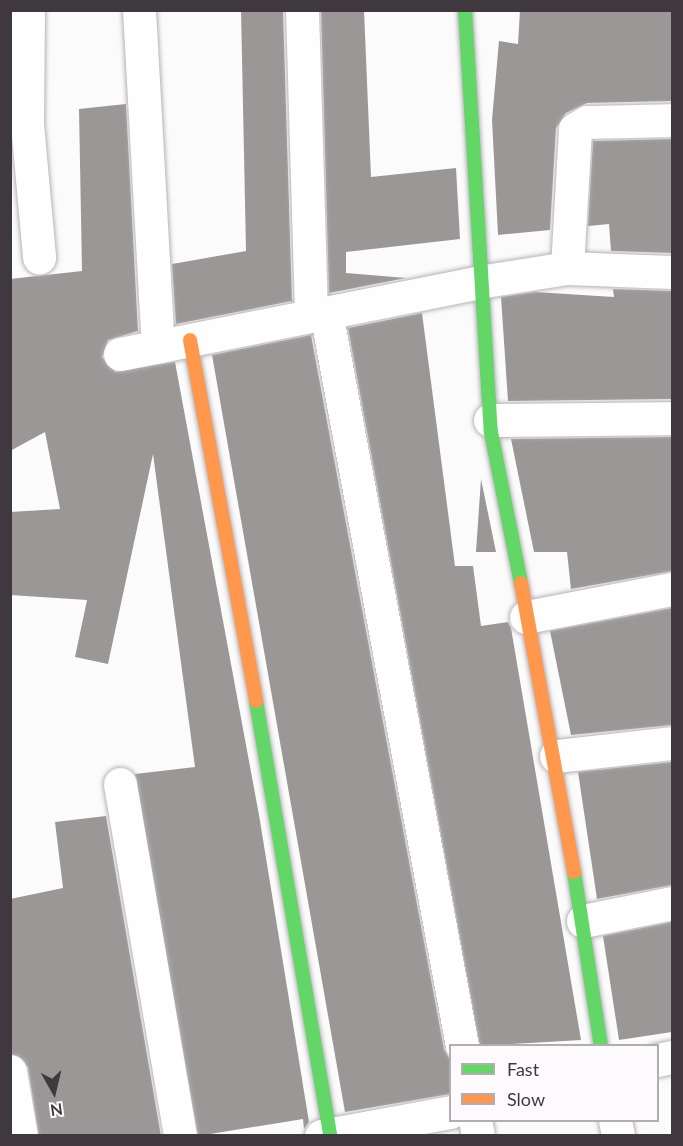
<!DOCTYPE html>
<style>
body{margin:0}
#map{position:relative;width:683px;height:1146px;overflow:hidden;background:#fcfbfc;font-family:Lato,sans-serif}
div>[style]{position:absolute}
.building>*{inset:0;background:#9b9797}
.roads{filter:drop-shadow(0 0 2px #b6b3b6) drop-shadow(0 0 2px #b6b3b6)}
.street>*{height:33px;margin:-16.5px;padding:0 16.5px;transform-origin:16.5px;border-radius:16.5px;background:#fffeff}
.fast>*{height:14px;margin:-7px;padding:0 7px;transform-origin:7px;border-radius:7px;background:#63d668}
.slow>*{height:14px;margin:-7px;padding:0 7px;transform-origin:7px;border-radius:7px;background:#ff974d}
span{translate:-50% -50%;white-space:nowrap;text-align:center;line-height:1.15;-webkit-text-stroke:6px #fdfafd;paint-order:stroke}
.frame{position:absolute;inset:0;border:12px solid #3f393f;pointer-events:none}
.legend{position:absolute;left:449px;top:1044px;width:210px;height:78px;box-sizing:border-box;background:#fdfafd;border:2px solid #b1adb1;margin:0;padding:8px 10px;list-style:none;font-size:18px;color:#3f393f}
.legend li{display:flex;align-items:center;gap:12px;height:30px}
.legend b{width:30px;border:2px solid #b1adb1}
.north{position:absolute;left:24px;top:1062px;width:60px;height:60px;-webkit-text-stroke:4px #fdfafd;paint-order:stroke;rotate:172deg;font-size:16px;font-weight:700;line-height:24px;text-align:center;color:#3f393f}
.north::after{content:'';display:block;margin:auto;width:21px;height:27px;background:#3f393f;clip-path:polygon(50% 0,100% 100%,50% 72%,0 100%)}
</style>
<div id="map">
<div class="building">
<i style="clip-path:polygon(241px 10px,283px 10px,292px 301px,176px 324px,172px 264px,246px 251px)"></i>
<i style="clip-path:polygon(321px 10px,364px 10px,371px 177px,456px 168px,460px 239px,346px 252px,346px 273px,406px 278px,329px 293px)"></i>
<i style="clip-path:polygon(520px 10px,672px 10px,672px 101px,587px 103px,566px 113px,556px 128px,550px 230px,498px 235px,492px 120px,499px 41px,518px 44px)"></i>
<i style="clip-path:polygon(126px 104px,138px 331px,108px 340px,102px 357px,115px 372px,175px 362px,259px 815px,309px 1122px,304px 1129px,303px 1119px,198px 1136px,135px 774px,195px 767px,153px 454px,108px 664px,75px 657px,87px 600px,10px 595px,10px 512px,60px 509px,45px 432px,10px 451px,10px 279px,82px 271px,79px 109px)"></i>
<i style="clip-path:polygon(672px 139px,672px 253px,611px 251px,609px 224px,588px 226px,593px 141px)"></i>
<i style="clip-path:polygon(613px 289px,672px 291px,672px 399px,508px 401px,501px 297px,535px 292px,614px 297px)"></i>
<i style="clip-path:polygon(422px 313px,455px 566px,473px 566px,481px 626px,508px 622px,511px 628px,581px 1040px,480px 1046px,348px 328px)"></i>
<i style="clip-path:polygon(311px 335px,444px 1049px,450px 1060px,450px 1094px,345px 1112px,212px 355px)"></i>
<i style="clip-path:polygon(672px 437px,672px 571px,571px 589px,567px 552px,534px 552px,511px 439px)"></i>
<i style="clip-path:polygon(481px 479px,496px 552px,476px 552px)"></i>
<i style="clip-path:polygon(672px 608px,672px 725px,571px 735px,550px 631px)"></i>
<i style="clip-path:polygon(672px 762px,672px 885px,597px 899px,578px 772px)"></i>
<i style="clip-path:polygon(106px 816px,161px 1136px,39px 1136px,28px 1067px,10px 1053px,10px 899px,63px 888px,55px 822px)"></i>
<i style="clip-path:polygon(672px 922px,672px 1032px,619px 1040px,603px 936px)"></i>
</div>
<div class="roads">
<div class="street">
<i style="left:28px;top:10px;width:114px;rotate:90.5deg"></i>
<i style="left:27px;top:124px;width:134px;rotate:84.8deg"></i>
<i style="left:139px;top:10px;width:337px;rotate:86.8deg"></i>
<i style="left:302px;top:10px;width:304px;rotate:88.3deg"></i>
<i style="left:567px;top:268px;width:139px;rotate:-86.7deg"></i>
<i style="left:575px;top:129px;width:14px;rotate:-30deg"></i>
<i style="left:587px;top:122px;width:85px;rotate:-1.3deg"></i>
<i style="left:326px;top:312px;width:746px;rotate:79.5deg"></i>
<i style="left:120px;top:354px;width:372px;rotate:-11.3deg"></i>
<i style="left:485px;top:281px;width:83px;rotate:-9deg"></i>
<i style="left:567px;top:268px;width:105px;rotate:2.2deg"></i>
<i style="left:490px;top:420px;width:182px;rotate:-0.6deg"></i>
<i style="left:526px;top:617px;width:149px;rotate:-10.9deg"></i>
<i style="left:556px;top:756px;width:117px;rotate:-6.4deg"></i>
<i style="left:120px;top:784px;width:357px;rotate:80.3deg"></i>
<i style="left:583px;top:921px;width:91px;rotate:-11.4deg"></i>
<i style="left:658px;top:1060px;width:14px;rotate:-12deg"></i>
<i style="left:10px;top:1071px;width:66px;rotate:80.4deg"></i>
<i style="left:475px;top:1120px;width:16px;rotate:79deg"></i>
<i style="left:615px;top:1120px;width:16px;rotate:79deg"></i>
<i style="left:321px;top:1136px;width:131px;rotate:-10.5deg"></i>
</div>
<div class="fast">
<i style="left:465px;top:10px;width:423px;rotate:86.5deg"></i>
<i style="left:491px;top:432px;width:154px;rotate:78.8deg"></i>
<i style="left:256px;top:701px;width:441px;rotate:80.3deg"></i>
<i style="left:574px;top:872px;width:176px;rotate:81.2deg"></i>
</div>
<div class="slow">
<i style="left:190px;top:340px;width:367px;rotate:79.6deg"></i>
<i style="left:521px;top:583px;width:294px;rotate:79.6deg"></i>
</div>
</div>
<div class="frame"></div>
<ul class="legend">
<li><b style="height:8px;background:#63d668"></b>Fast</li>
<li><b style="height:8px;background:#ff974d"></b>Slow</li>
</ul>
<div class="north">N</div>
</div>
